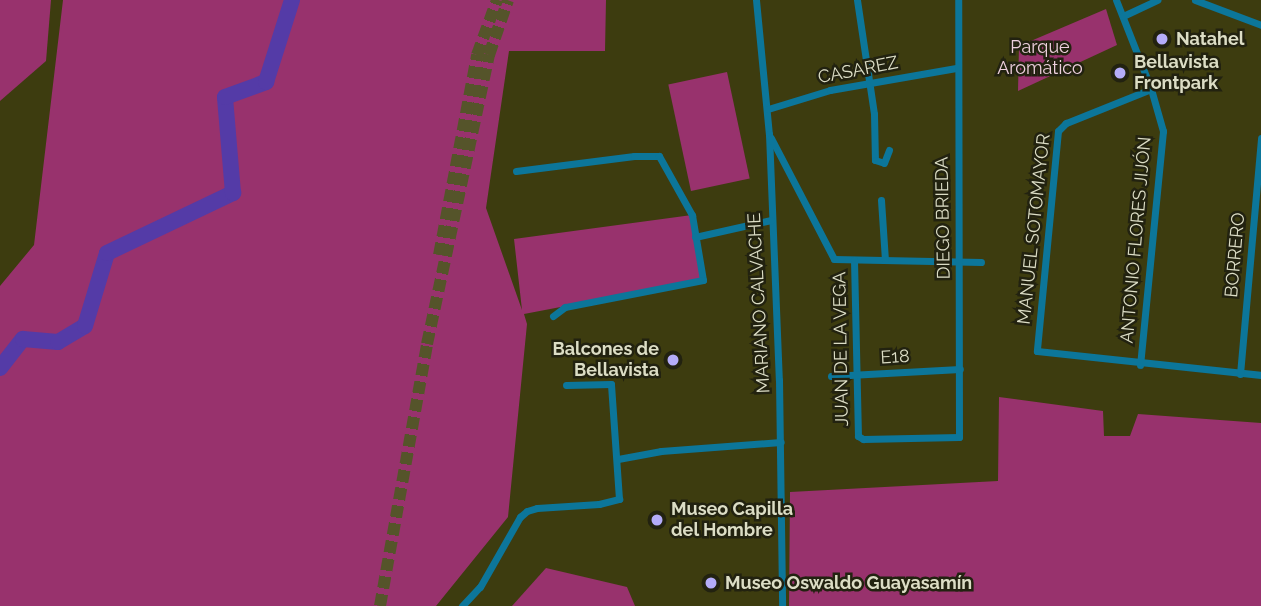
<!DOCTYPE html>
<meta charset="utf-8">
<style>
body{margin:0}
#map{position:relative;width:1261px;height:606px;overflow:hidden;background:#3d3c0f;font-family:Raleway,sans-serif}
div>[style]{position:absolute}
.green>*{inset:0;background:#98326d;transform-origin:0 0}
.river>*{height:16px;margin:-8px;padding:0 8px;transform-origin:8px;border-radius:8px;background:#543ba7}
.primary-tunnel>*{height:12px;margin-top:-6px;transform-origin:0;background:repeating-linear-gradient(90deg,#55542a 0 12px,transparent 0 18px)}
.minor>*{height:7px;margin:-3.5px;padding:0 3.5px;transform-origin:3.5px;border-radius:3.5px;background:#0c769a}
.dots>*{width:19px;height:19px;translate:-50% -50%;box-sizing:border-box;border:4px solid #222210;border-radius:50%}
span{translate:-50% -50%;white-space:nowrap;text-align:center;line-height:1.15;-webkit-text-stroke:5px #222210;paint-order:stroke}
.poi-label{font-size:18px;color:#dcddc5;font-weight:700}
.left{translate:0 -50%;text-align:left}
.right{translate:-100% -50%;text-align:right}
.park-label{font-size:18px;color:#edcfdd}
.street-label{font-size:18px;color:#dcddc5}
</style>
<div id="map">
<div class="green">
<i style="clip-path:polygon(0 0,51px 0,46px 61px,0 101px)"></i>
<i style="clip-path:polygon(63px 0,606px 0,605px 51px,509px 51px,486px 208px,522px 310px,514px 239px,692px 215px,702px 280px,524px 314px,527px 324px,508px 517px,436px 606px,0 606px,0 286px,34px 245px)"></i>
<i style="clip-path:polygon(1106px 9px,1117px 45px,1018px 91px,1019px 46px)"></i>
<i style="left:727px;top:72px;width:109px;height:60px;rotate:78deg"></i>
<i style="clip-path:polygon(999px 397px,1103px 411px,1104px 436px,1130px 436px,1138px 414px,1261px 423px,1261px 606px,789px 606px,790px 492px,998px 481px)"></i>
<i style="clip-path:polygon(546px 568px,627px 587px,635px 606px,512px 606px)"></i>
</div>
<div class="river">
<i style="left:0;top:368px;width:37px;rotate:-52deg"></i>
<i style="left:23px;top:339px;width:35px;rotate:5deg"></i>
<i style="left:58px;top:342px;width:31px;rotate:-31deg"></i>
<i style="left:85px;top:326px;width:76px;rotate:-73.2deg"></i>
<i style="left:107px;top:253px;width:140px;rotate:-25.5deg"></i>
<i style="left:233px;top:193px;width:96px;rotate:-94.8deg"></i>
<i style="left:225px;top:97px;width:44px;rotate:-20.1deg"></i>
<i style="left:266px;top:82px;width:86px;rotate:-72.4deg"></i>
</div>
<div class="primary-tunnel">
<i style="left:439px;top:255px;width:204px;rotate:-79.2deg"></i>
<i style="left:477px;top:55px;width:59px;rotate:-70deg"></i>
<i style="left:380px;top:606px;width:266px;rotate:-79.8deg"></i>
<i style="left:427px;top:344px;width:296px;rotate:-77.9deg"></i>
<i style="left:489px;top:55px;width:58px;rotate:-70.9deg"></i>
</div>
<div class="minor">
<i style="left:756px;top:0;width:135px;rotate:84.5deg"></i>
<i style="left:769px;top:134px;width:246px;rotate:87.7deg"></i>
<i style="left:779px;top:380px;width:226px;rotate:89.2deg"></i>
<i style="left:857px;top:0;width:115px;rotate:81.5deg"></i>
<i style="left:874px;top:114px;width:46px;rotate:88.8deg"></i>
<i style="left:875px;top:160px;width:9px;rotate:18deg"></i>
<i style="left:884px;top:163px;width:14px;rotate:-69deg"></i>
<i style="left:1116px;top:0;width:96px;rotate:68.5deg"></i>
<i style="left:1151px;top:89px;width:44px;rotate:74.1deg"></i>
<i style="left:1163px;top:131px;width:235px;rotate:95.6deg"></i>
<i style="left:1195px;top:0;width:71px;rotate:20.7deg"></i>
<i style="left:1123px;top:16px;width:38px;rotate:-25deg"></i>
<i style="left:1151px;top:89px;width:92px;rotate:158.2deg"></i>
<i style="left:1066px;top:123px;width:11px;rotate:135deg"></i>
<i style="left:1058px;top:131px;width:221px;rotate:95.5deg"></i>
<i style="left:1037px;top:351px;width:225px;rotate:6.1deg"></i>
<i style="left:768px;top:109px;width:65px;rotate:-17deg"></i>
<i style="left:830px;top:90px;width:128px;rotate:-9.9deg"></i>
<i style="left:771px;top:138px;width:136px;rotate:62.5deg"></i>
<i style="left:834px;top:259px;width:147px;rotate:1.2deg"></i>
<i style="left:516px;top:171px;width:119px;rotate:-7.2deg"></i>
<i style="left:634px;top:156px;width:25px"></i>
<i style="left:659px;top:156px;width:68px;rotate:60.8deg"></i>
<i style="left:692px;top:215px;width:66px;rotate:80.4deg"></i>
<i style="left:703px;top:280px;width:141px;rotate:168.9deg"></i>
<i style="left:565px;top:307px;width:15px;rotate:143deg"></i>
<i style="left:881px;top:200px;width:60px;rotate:86.2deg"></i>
<i style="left:695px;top:237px;width:78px;rotate:-12.6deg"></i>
<i style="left:854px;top:260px;width:176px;rotate:88.7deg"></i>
<i style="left:858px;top:436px;width:6px;rotate:31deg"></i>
<i style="left:863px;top:439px;width:96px;rotate:-1.2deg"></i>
<i style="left:959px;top:437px;width:437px;rotate:-90.1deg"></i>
<i style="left:1240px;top:374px;width:237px;rotate:-84.9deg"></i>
<i style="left:831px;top:376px;width:129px;rotate:-3.1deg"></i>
<i style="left:618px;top:459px;width:44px;rotate:-10.5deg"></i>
<i style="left:661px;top:451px;width:120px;rotate:-4.3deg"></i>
<i style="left:462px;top:606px;width:26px;rotate:-47deg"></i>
<i style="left:480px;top:587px;width:81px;rotate:-60.3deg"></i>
<i style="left:520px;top:517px;width:9px;rotate:-41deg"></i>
<i style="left:527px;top:511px;width:10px;rotate:-17deg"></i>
<i style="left:537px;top:508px;width:62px;rotate:-3.7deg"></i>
<i style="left:599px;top:504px;width:21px;rotate:-14deg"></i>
<i style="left:619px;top:499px;width:115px;rotate:-94deg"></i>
<i style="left:611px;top:384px;width:45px;rotate:178.7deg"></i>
</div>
<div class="dots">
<i style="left:1162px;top:39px;background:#b4acf9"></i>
<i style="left:1120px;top:73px;background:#b4acf9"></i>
<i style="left:673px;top:360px;background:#b4acf9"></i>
<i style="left:657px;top:520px;background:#b4acf9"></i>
<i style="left:711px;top:583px;background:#b4acf9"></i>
</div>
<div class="poi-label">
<span class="left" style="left:1176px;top:39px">Natahel</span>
<span class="left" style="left:1134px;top:73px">Bellavista<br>Frontpark</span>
<span class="right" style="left:659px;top:360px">Balcones de<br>Bellavista</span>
<span class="left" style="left:671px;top:520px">Museo Capilla<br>del Hombre</span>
<span class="left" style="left:725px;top:583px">Museo Oswaldo Guayasamín</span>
</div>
<div class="park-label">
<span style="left:1040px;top:58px">Parque<br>Aromático</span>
</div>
<div class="street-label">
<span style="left:858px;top:70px;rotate:-11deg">CASAREZ</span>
<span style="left:943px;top:218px;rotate:-91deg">DIEGO BRIEDA</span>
<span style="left:1034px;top:229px;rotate:-84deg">MANUEL SOTOMAYOR</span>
<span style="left:1136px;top:240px;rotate:-85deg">ANTONIO FLORES JIJÓN</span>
<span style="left:1235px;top:255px;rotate:-85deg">BORRERO</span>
<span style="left:759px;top:303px;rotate:-93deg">MARIANO CALVACHE</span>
<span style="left:841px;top:349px;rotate:-91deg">JUAN DE LA VEGA</span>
<span style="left:895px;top:357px;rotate:-3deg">E18</span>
</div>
</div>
